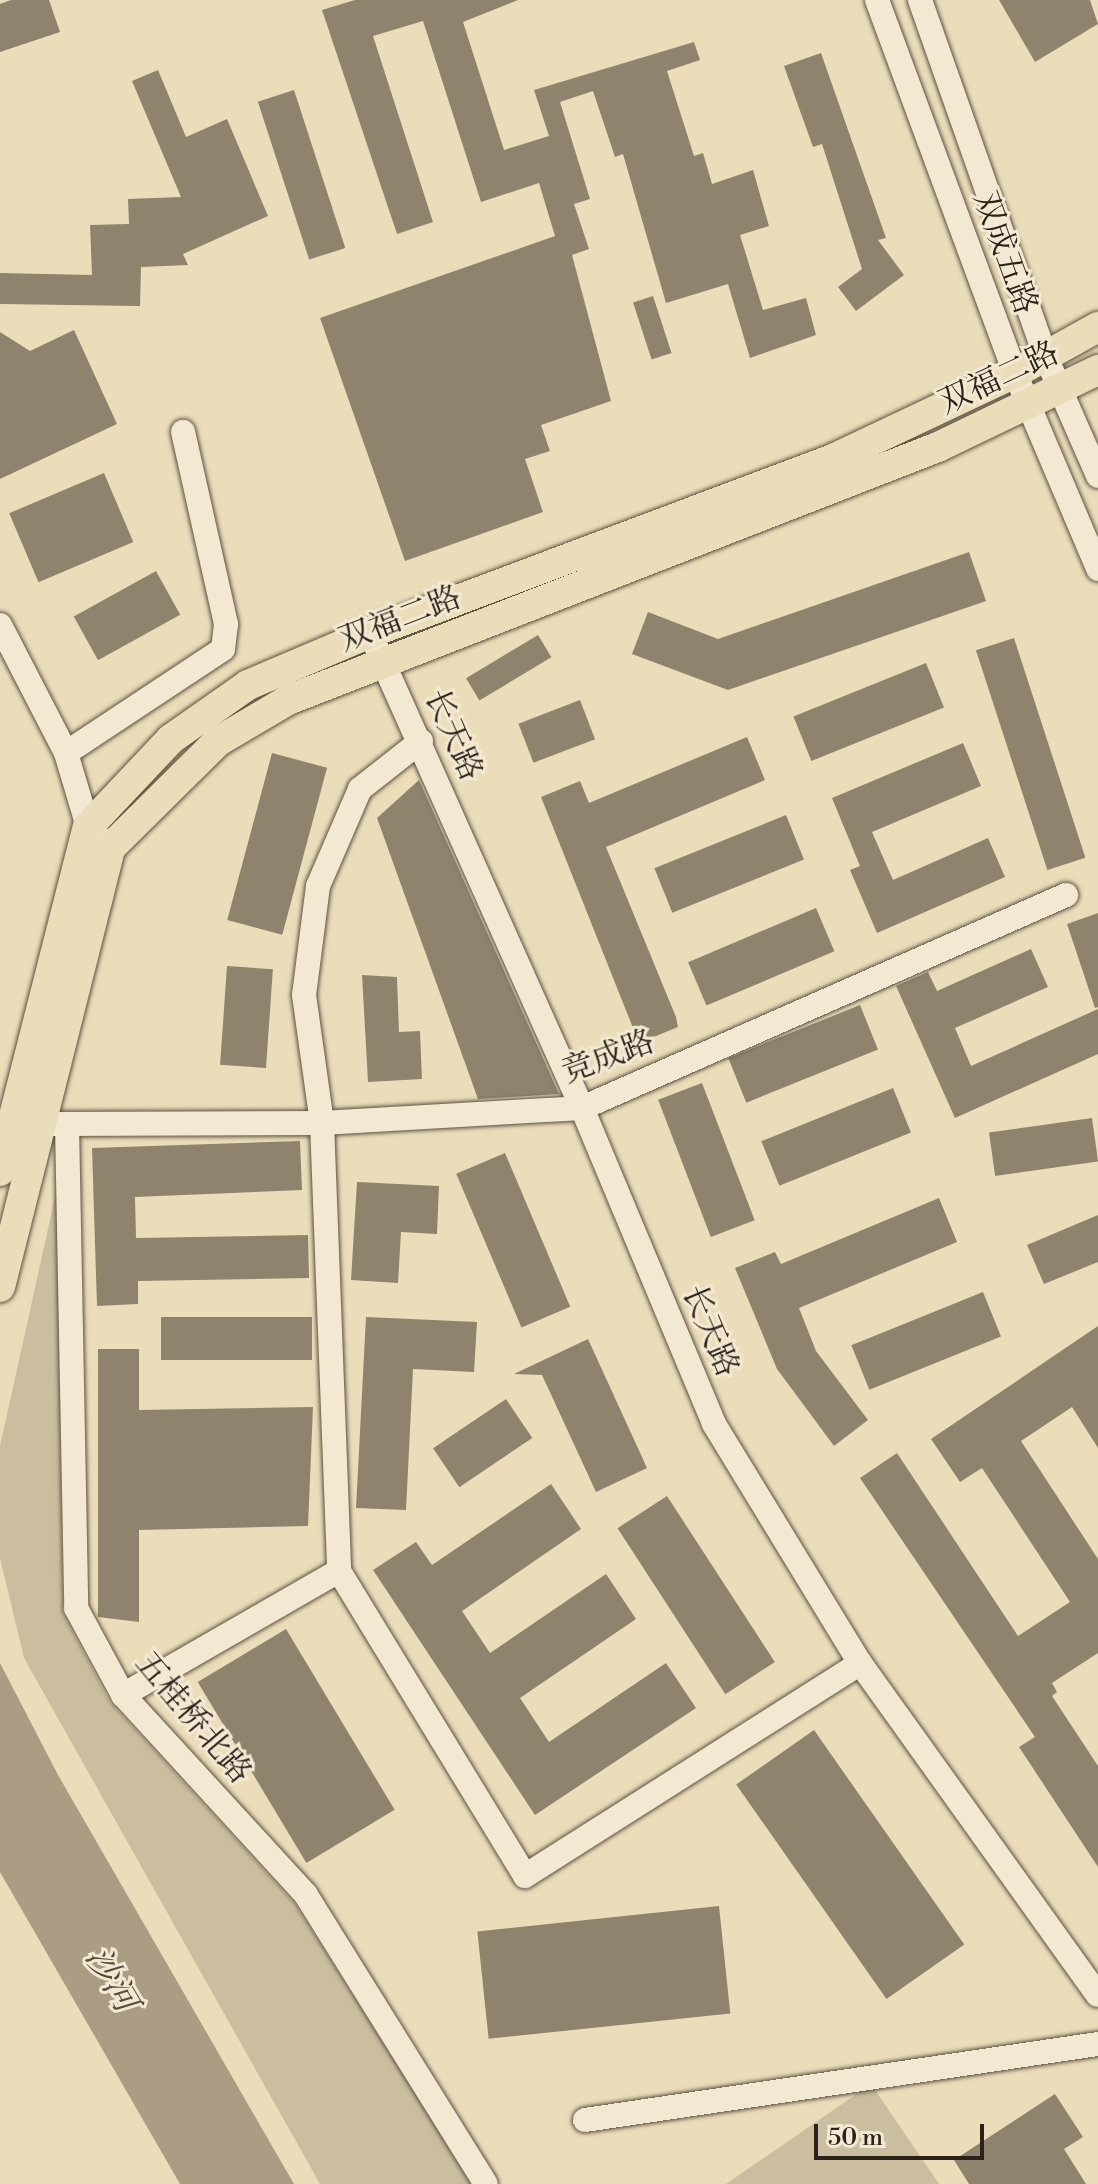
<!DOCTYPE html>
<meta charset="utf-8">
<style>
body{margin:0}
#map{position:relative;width:1098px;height:2184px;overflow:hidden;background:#ecddba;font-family:"Libre Bodoni","Noto Serif SC",serif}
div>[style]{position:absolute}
.green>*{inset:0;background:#cbbd9f}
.water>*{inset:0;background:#aa9d84}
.building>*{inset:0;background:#8f836d;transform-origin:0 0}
.roads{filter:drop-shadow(0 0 2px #5b5142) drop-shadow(0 0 2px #5b5142)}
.minor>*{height:24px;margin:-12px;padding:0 12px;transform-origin:12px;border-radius:12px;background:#f3e9d2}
.major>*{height:30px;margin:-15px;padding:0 15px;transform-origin:15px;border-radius:15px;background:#ecddba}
span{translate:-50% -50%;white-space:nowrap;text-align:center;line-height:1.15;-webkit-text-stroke:6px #f3e9d2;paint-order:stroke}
.street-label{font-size:32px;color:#2b221a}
.water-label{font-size:34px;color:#574d3f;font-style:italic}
.scale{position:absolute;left:814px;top:2124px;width:170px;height:36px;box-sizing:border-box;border:4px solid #2b221a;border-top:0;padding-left:10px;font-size:24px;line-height:28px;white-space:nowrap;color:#2b221a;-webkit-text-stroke:6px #f3e9d2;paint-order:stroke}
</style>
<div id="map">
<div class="green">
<i style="clip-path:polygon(57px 1188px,63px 1614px,110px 1702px,295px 1904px,473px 2184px,320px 2184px,24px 1658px,0 1558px,0 1446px)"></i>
<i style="clip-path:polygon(871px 2084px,939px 2184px,726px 2184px)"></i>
</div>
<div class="water">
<i style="clip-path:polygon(0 1663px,58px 1775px,294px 2184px,180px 2184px,0 1872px)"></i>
</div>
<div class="building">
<i style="clip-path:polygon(11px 0,49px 0,60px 32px,0 52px,0 4px)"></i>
<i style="clip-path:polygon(355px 0,518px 0,463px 22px,504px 150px,549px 136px,534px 90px,694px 42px,700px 60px,667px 71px,694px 156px,703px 153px,712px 184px,753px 170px,769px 226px,740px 235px,763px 310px,806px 298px,816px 335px,750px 358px,728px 284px,666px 303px,623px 154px,615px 157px,593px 91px,560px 102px,590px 199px,574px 204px,589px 249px,572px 255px,611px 401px,541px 425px,550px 451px,525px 459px,543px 512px,405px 561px,320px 318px,555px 236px,539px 183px,481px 202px,423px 21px,373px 36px,433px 222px,397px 234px,322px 10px)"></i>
<i style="clip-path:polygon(999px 0,1090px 0,1098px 24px,1035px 62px)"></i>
<i style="clip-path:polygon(821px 53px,886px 238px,878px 240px,904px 275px,856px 311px,838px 287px,862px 269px,822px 144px,813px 147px,784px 66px)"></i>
<i style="clip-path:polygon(158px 70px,186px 137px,227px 119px,268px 216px,183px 254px,188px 265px,141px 267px,140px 306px,0 304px,0 273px,92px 275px,90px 225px,129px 224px,128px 199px,181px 197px,132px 81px)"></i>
<i style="left:294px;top:90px;width:166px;height:38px;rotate:72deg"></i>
<i style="left:653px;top:296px;width:60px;height:21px;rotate:72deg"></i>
<i style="clip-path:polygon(74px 330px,117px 424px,0 479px,0 332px,30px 351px)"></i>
<i style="left:104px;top:473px;width:75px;height:103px;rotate:67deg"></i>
<i style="clip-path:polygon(969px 552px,986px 601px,728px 690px,632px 654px,648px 612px,718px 639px)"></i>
<i style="left:156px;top:571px;width:50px;height:94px;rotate:61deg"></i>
<i style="left:538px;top:635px;width:26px;height:84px;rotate:59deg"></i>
<i style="left:1014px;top:638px;width:231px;height:40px;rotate:72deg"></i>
<i style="left:926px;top:663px;width:48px;height:143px;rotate:68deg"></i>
<i style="left:580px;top:700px;width:42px;height:66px;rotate:69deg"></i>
<i style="clip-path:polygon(747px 737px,765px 780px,606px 847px,676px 1017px,678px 1027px,639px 1043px,541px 797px,580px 781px,589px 803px)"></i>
<i style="clip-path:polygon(963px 743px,981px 786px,872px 832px,893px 880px,988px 838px,1005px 877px,877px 933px,850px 870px,860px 866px,832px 798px)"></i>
<i style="left:272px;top:753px;width:57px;height:173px;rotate:15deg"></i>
<i style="clip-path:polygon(419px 780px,559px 1094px,478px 1099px,377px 818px)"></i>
<i style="left:786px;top:815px;width:48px;height:142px;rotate:68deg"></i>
<i style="left:816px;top:908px;width:47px;height:139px;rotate:67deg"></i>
<i style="clip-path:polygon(1098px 913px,1098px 1007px,1095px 1008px,1067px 924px)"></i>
<i style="clip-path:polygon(1031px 949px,1048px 987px,955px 1028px,971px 1066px,1098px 1009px,1098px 1054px,955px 1118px,896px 986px,928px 972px,937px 991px)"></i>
<i style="left:227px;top:966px;width:46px;height:99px;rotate:4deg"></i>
<i style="clip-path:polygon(362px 975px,397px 977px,399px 1032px,420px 1031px,422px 1079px,368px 1082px)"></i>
<i style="left:860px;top:1005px;width:48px;height:142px;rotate:68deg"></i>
<i style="left:702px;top:1083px;width:147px;height:47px;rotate:69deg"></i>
<i style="left:893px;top:1088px;width:48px;height:142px;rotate:68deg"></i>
<i style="left:1092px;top:1118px;width:44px;height:104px;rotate:82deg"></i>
<i style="clip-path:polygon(300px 1141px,302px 1190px,135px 1197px,136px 1238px,308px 1235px,309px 1278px,138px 1281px,138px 1304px,97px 1306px,92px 1148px)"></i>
<i style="left:505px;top:1153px;width:167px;height:53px;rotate:67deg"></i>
<i style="clip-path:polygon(357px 1182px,439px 1186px,437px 1234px,401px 1232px,398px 1283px,351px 1280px)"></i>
<i style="clip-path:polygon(939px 1198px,957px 1242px,799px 1308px,816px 1351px,868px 1420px,834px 1446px,777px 1369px,735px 1268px,775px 1252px,781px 1264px)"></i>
<i style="clip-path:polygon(1098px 1215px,1098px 1262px,1044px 1284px,1027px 1245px)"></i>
<i style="left:983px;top:1292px;width:48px;height:142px;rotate:68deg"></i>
<i style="left:312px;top:1317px;width:43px;height:151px;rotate:90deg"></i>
<i style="clip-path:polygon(366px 1317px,477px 1322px,474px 1372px,413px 1369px,406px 1510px,356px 1508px)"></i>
<i style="clip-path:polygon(1098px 1326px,1098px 1448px,1072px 1407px,1021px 1441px,1098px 1559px,1098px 1653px,1052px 1683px,1057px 1692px,1052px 1696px,1098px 1766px,1098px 1867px,1019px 1747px,1035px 1737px,860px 1478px,897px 1453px,1018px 1636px,1070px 1602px,982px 1468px,960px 1482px,931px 1439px)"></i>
<i style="clip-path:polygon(588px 1339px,647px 1468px,596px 1492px,542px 1375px,514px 1374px)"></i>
<i style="clip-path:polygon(98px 1349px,139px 1349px,139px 1410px,313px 1407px,308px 1526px,139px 1530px,139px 1622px,98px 1617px)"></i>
<i style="left:506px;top:1399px;width:47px;height:88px;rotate:56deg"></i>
<i style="clip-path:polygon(551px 1484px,581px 1529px,462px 1611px,490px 1653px,606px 1574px,636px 1619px,520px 1698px,549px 1742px,666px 1663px,696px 1708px,535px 1815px,373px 1570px,416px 1542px,432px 1565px)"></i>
<i style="left:667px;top:1496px;width:198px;height:59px;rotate:57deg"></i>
<i style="left:286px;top:1629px;width:211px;height:103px;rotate:59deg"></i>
<i style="left:814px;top:1730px;width:262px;height:95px;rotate:55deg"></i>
<i style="left:719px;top:1906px;width:108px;height:243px;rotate:84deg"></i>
<i style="clip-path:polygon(1055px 2094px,1083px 2137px,1064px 2149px,1086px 2184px,969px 2184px,954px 2160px)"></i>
</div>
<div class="roads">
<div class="minor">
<i style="left:877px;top:0;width:398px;rotate:69.7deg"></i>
<i style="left:1015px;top:373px;width:213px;rotate:67deg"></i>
<i style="left:920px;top:0;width:376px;rotate:70.6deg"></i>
<i style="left:1045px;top:355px;width:132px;rotate:66.3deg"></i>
<i style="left:0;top:625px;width:144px;rotate:62.7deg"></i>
<i style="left:66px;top:753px;width:77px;rotate:73.4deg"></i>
<i style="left:88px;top:827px;width:16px;rotate:43deg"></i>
<i style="left:370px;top:633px;width:520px;rotate:65.95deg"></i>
<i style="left:582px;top:1108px;width:342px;rotate:67.3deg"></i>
<i style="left:714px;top:1424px;width:280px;rotate:58.6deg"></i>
<i style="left:860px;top:1663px;width:408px;rotate:54.4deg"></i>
<i style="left:421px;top:741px;width:78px;rotate:141.8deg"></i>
<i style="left:360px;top:789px;width:106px;rotate:113.4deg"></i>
<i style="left:318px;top:886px;width:110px;rotate:97.3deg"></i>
<i style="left:304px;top:995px;width:129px;rotate:82deg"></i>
<i style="left:322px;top:1123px;width:448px;rotate:87.8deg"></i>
<i style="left:339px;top:1571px;width:357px;rotate:58.6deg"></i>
<i style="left:525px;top:1876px;width:397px;rotate:-32.4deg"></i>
<i style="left:66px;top:753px;width:188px;rotate:-33.5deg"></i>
<i style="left:223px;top:649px;width:25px;rotate:-83deg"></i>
<i style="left:226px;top:624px;width:197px;rotate:-102.6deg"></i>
<i style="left:51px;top:1124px;width:271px;rotate:-0.2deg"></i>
<i style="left:322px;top:1123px;width:260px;rotate:-3.3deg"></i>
<i style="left:582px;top:1108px;width:529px;rotate:-23.75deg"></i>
<i style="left:67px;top:1124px;width:484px;rotate:88.9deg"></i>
<i style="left:76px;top:1608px;width:99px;rotate:61.6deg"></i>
<i style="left:123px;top:1695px;width:271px;rotate:47.5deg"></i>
<i style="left:306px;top:1895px;width:340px;rotate:58.1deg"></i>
<i style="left:123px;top:1695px;width:249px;rotate:-29.9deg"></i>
<i style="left:585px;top:2120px;width:519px;rotate:-8.43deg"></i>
</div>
<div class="major">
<i style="left:0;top:1171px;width:355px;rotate:-75.7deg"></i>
<i style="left:88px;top:827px;width:121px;rotate:-46.7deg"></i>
<i style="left:171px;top:739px;width:94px;rotate:-35deg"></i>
<i style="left:248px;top:685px;width:133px;rotate:-23.1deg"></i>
<i style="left:370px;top:633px;width:495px;rotate:-20.6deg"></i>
<i style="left:833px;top:459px;width:201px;rotate:-25.3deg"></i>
<i style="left:1015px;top:373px;width:95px;rotate:-29deg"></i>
<i style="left:0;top:1287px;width:453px;rotate:-75.9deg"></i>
<i style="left:110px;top:848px;width:151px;rotate:-44.7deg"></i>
<i style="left:217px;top:742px;width:82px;rotate:-30.6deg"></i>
<i style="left:288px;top:700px;width:698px;rotate:-21.27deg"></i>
<i style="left:938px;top:447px;width:178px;rotate:-25.7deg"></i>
</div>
</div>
<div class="street-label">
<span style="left:1005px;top:253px;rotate:70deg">双成五路</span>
<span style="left:999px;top:378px;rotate:-25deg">双福二路</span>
<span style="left:400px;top:619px;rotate:-21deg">双福二路</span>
<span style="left:453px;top:735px;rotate:66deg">长天路</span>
<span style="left:608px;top:1057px;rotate:-20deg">竞成路</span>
<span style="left:710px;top:1331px;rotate:67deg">长天路</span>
<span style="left:193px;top:1718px;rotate:50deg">五桂桥北路</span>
</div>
<div class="water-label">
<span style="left:110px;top:1980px;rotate:59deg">沙河</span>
</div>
<div class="scale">50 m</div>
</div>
